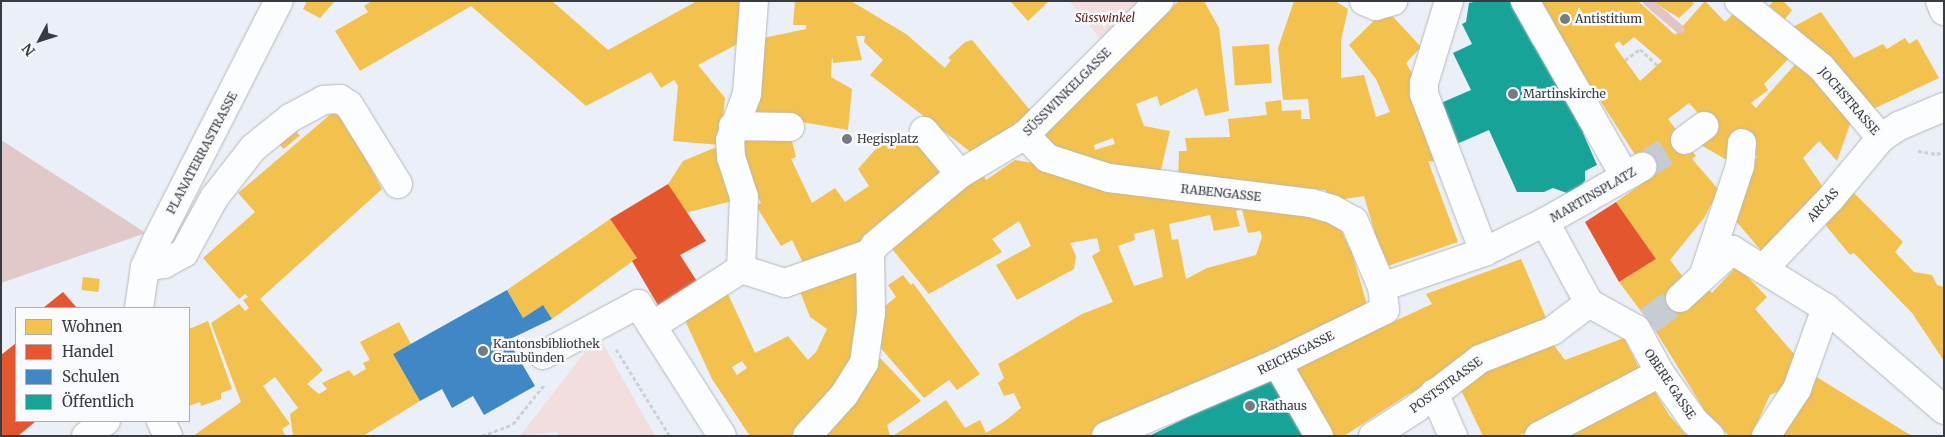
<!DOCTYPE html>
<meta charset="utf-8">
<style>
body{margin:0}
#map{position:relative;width:1945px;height:437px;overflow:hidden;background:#ebeff7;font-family:Merriweather,serif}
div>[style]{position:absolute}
.green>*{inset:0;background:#f2dedf}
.forest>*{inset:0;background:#e1c9c9}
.homes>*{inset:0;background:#f2c14e;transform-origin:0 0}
.shops>*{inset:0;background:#e4572e}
.schools>*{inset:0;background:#3f88c5}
.public>*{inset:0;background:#17a398}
.stream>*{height:9px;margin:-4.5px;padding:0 4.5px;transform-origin:4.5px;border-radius:4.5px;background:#e3c4c2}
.minor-tunnel>*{height:28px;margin-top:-14px;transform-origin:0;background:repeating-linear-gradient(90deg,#c7cbd3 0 28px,transparent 0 42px)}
.path>*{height:3px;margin-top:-1.5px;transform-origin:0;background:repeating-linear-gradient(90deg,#ced0d4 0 4px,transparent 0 6.5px)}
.roads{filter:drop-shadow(0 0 1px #b5b8be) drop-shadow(0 0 1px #b5b8be)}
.minor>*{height:28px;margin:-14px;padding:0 14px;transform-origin:14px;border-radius:14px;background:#fcfdfe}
.major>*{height:28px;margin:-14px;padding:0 14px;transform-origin:14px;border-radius:14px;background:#fcfdfe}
.dots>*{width:14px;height:14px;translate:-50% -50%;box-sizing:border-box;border:2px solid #f9fafd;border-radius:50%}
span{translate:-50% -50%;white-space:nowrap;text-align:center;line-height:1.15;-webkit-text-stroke:5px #f9fafd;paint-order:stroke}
.park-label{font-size:12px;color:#59201c;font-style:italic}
.poi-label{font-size:12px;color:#383b41}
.left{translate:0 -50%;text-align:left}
.street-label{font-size:12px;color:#383b41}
.frame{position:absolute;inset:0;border:2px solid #383b41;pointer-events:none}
.legend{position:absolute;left:15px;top:307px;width:175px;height:115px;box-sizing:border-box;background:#f9fafd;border:1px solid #acaeb2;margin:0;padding:6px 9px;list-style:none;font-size:15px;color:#383b41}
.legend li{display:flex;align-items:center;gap:10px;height:25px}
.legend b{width:25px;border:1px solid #acaeb2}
.north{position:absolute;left:15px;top:15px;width:50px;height:50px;-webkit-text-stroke:4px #f9fafd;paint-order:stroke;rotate:230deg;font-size:14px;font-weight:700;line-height:20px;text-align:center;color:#383b41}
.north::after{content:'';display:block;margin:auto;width:18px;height:22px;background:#383b41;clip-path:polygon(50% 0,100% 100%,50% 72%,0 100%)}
</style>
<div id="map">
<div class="green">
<i style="clip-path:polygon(1069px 1px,1145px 1px,1104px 43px)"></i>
<i style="clip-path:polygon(598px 335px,655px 436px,558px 436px,557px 432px,520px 436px)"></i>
</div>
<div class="forest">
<i style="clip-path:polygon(1px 140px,146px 233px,1px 283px)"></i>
</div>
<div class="homes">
<i style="clip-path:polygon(307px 1px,335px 1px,320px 18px,303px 9px)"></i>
<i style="clip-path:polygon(372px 1px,552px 1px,608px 50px,697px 1px,750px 1px,745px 40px,698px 65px,725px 98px,720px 145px,673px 141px,678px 86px,674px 80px,661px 88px,651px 72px,586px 106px,471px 6px,360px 71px,335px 31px,368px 12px,364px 6px)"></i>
<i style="clip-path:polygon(795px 1px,851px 1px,906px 34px,945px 68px,951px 60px,948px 58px,965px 42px,972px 40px,1034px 115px,972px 153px,870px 75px,883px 60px,864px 42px,865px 36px,856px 36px,862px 60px,833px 63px,832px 56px,831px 77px,852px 89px,848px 130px,790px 120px,753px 118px,758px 39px,806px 29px,806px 25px,793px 25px)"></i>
<i style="clip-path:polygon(1010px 1px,1049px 1px,1028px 21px)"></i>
<i style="clip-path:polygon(evenodd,1179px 1px,1204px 1px,1219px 28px,1229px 111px,1205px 116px,1197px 88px,1160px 106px,1157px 96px,1136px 104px,1144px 126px,1170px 131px,1158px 183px,1063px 158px,1036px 128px,1179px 1px,1113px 138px,1115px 144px,1095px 150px,1094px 145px,1113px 138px)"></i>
<i style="clip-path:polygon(1294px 1px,1335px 1px,1348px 9px,1341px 41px,1341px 78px,1364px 75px,1376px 117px,1390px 112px,1376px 79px,1349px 45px,1386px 9px,1421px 47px,1406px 63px,1416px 80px,1438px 162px,1428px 161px,1458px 242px,1385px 267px,1364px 196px,1332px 201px,1325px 190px,1178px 184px,1179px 151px,1187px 151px,1185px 138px,1230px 137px,1228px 119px,1267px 115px,1265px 102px,1281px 100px,1282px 111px,1301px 110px,1301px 119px,1310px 119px,1308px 99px,1283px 100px,1278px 48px)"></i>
<i style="clip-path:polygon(evenodd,1536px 1px,1638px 1px,1675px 35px,1705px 1px,1725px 22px,1735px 12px,1791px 56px,1764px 84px,1768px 90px,1751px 103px,1756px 108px,1800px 59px,1854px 113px,1837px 161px,1819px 141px,1803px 158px,1827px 193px,1764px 254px,1729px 213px,1757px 156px,1746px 150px,1750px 140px,1735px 131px,1732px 163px,1699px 144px,1716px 133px,1689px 103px,1668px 119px,1696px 156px,1692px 159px,1719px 190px,1704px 218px,1670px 260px,1683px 277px,1671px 287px,1680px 298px,1708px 289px,1712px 293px,1737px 266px,1767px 297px,1755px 309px,1801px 362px,1786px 376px,1794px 385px,1770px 395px,1751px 436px,1729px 436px,1707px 414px,1655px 330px,1619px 282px,1656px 259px,1616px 202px,1650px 178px,1536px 1px,1634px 37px,1662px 61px,1640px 81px,1614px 45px,1619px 41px,1623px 46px,1634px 37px)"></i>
<i style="clip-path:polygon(1652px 1px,1692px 1px,1694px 4px,1679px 18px)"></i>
<i style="clip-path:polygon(1774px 1px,1783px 1px,1792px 10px,1785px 19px,1769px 6px)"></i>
<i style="clip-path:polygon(1821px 12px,1854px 58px,1883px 44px,1887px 49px,1905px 38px,1909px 44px,1917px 39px,1939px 78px,1867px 112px,1789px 29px)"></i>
<i style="left:1269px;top:44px;width:39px;height:37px;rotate:86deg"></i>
<i style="clip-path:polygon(332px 113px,341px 117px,353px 135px,382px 189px,260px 299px,323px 370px,307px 384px,319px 394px,327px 389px,322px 383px,349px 370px,354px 376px,366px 369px,363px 363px,370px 360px,360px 342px,399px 322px,411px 344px,393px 354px,420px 401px,363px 436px,293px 436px,290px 414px,298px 408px,275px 377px,263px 386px,290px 424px,282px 429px,285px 436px,193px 436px,241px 402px,211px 323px,239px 304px,245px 311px,249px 308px,243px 300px,248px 297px,245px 294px,239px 299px,203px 258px,255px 212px,238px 193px)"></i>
<i style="clip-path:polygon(789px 130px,796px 157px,791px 159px,812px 203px,835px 188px,845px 202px,869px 186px,858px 169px,881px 143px,924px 135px,952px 176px,870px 236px,807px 271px,792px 240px,781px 246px,756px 206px,761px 203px,746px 171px,739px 134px)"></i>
<i style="left:296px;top:131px;width:6px;height:21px;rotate:51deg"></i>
<i style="clip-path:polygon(719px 146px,740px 199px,685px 213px,668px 184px,683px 161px)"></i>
<i style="clip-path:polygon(evenodd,1015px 160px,1298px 206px,1338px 224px,1352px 253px,1368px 308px,1089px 436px,893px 436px,946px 400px,965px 428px,980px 420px,986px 433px,1005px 421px,1021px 408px,1014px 393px,1004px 396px,998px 383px,1004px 378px,998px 364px,1082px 314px,1113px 302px,1092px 256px,1100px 251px,1097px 238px,1070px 243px,1076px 256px,1074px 269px,1017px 300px,996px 265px,1031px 246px,1019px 221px,992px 239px,1002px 252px,929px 294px,888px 244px,981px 171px,986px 180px,1015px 160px,1242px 209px,1248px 233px,1260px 231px,1262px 237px,1256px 255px,1207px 268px,1186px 279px,1178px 239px,1172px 240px,1169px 224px,1210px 215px,1214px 231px,1240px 226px,1236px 211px,1242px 209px,1015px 160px,1154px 229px,1163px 277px,1134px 286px,1118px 246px,1135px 240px,1134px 234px,1154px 229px)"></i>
<i style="clip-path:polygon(1853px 192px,1903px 242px,1895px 252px,1914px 272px,1932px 275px,1937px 285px,1944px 287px,1944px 361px,1912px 313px,1854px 253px,1850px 255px,1823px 222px)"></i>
<i style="clip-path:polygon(610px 219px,637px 258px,552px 319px,543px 305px,523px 318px,507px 290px)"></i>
<i style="clip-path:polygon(1521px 259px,1549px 325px,1407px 395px,1344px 436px,1327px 436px,1288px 370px,1432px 304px,1426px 294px)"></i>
<i style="clip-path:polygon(evenodd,859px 271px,860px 334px,837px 395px,802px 436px,750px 436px,712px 379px,683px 316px,728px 294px,755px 353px,788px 336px,808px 360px,816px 352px,827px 329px,810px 317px,797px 284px,859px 271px,742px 361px,747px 368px,737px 375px,732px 367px,742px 361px)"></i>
<i style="clip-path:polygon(903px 275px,911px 285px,913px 283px,980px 374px,957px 390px,949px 380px,924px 398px,879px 346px,879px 311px,896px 297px,888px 285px)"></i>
<i style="left:83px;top:277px;width:17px;height:13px;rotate:7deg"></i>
<i style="clip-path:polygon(208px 321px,232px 389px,221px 393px,221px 399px,201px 406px,200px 402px,189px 406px,189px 329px)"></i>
<i style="clip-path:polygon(1624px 338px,1643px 376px,1518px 436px,1483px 436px,1459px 386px,1482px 367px,1553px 344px,1565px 360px)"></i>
<i style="clip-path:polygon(880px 358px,921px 401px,887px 425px,890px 436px,817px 436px)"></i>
<i style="clip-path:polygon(1815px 376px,1907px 433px,1913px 436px,1772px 436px)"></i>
<i style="clip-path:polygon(1652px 387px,1669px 415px,1687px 436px,1560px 436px)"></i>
</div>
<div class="shops">
<i style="clip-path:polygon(668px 184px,706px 241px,680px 255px,698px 283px,659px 307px,632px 261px,637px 258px,610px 219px)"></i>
<i style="clip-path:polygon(1616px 202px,1656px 259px,1619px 282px,1585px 222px)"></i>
<i style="clip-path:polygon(63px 292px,77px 308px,43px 308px)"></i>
<i style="clip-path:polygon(16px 343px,16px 421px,36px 421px,18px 436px,1px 436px,1px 355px)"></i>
</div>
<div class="schools">
<i style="clip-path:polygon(507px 290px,523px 318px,543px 305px,552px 319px,508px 340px,535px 386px,484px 415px,473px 396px,452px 408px,442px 389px,420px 401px,393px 354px)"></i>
</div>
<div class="public">
<i style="clip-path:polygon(1478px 1px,1510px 1px,1533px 45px,1539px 42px,1580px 127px,1583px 126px,1586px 131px,1583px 133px,1597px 165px,1585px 171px,1585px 181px,1577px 189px,1567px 193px,1553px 188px,1544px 192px,1517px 192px,1489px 130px,1452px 146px,1434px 106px,1471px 90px,1453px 53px,1472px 44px,1462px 24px,1466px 22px,1469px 3px)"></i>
<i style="clip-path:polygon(1270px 377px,1311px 436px,1149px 436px)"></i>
</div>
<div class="stream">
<i style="left:1647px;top:1px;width:43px;rotate:40.3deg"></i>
</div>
<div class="minor-tunnel">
<i style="left:1642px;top:167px;width:51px;rotate:-32.1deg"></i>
<i style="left:1648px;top:321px;width:39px;rotate:-36deg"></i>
</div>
<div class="path">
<i style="left:1625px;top:60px;width:19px;rotate:-36deg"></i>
<i style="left:1640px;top:49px;width:25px;rotate:43deg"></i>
<i style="left:1918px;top:151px;width:19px;rotate:9deg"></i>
<i style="left:1937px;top:154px;width:8px;rotate:-23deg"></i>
<i style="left:616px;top:349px;width:102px;rotate:58.2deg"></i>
<i style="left:482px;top:436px;width:33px;rotate:-21deg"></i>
<i style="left:513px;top:424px;width:50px;rotate:-51.5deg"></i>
</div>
<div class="roads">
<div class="minor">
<i style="left:1364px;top:1px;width:13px;rotate:23deg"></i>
<i style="left:1376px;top:6px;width:18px;rotate:-16deg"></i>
<i style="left:1449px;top:1px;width:86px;rotate:107deg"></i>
<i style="left:1424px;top:83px;width:11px;rotate:90deg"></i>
<i style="left:1424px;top:94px;width:169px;rotate:69.2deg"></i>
<i style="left:1525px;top:1px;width:202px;rotate:60.3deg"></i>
<i style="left:1739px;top:1px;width:105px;rotate:38.8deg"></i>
<i style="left:1821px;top:67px;width:93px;rotate:49.8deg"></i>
<i style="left:733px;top:126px;width:57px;rotate:1deg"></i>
<i style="left:924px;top:131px;width:56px;rotate:50.1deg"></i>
<i style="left:1025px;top:135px;width:32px;rotate:46deg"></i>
<i style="left:1047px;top:158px;width:65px;rotate:17.9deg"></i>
<i style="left:1109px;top:178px;width:204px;rotate:7.1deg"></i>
<i style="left:1311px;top:203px;width:22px;rotate:16deg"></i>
<i style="left:1332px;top:209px;width:25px;rotate:29deg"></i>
<i style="left:1354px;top:221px;width:72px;rotate:67deg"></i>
<i style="left:1685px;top:140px;width:24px;rotate:-36deg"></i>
<i style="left:1545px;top:222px;width:92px;rotate:61.5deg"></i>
<i style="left:1589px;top:303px;width:54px;rotate:29deg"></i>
<i style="left:145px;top:267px;width:19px;rotate:-9deg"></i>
<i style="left:164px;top:264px;width:23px;rotate:-29deg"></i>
<i style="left:184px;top:253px;width:63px;rotate:-61.4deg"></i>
<i style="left:214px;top:198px;width:63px;rotate:-52deg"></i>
<i style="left:253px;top:148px;width:48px;rotate:-39deg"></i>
<i style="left:290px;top:118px;width:38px;rotate:-28deg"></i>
<i style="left:324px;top:100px;width:16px;rotate:-4deg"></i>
<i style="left:340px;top:99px;width:11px;rotate:34deg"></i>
<i style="left:349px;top:105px;width:93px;rotate:58.2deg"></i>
<i style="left:741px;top:269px;width:46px;rotate:17.7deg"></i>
<i style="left:785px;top:283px;width:90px;rotate:-19.4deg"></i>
<i style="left:1763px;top:269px;width:98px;rotate:-46.2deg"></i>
<i style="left:1831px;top:198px;width:78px;rotate:-50.2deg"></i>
<i style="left:1881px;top:138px;width:22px;rotate:-34deg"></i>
<i style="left:1899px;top:126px;width:49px;rotate:-22.9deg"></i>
<i style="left:1704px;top:274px;width:114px;rotate:-71.6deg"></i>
<i style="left:1740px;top:166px;width:23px;rotate:-85deg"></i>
<i style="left:1680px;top:298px;width:71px;rotate:-42.7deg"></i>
<i style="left:1732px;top:250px;width:110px;rotate:31.7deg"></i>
<i style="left:1826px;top:308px;width:156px;rotate:40.8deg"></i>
<i style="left:139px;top:308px;width:41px;rotate:-81.7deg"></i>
<i style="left:145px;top:267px;width:30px;rotate:-66deg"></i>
<i style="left:157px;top:240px;width:268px;rotate:-63deg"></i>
<i style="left:652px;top:326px;width:106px;rotate:-32.6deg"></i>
<i style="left:741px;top:269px;width:72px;rotate:-87.6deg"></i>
<i style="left:744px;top:197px;width:42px;rotate:-108deg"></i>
<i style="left:731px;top:157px;width:17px;rotate:-93deg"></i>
<i style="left:730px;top:140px;width:49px;rotate:-69.7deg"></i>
<i style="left:747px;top:94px;width:93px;rotate:-85.7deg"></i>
<i style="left:1636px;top:329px;width:50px;rotate:61.4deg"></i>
<i style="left:1660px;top:373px;width:59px;rotate:54.7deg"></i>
<i style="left:1694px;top:421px;width:22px;rotate:43deg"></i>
<i style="left:543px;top:355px;width:108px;rotate:-28.2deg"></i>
<i style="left:638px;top:304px;width:156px;rotate:57.5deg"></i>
<i style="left:1277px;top:363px;width:84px;rotate:60.1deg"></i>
<i style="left:1434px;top:393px;width:47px;rotate:66.2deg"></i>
<i style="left:161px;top:421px;width:17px;rotate:65deg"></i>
<i style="left:86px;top:436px;width:25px;rotate:-37deg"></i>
<i style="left:807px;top:436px;width:55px;rotate:-47.9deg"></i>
<i style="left:844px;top:395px;width:38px;rotate:-58deg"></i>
<i style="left:864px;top:363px;width:50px;rotate:-82deg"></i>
<i style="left:871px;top:313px;width:60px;rotate:-91deg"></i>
<i style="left:870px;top:253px;width:9px;rotate:-58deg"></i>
<i style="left:875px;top:245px;width:111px;rotate:-39.9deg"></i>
<i style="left:960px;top:174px;width:76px;rotate:-31deg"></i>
<i style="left:1025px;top:135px;width:190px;rotate:-45deg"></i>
<i style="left:1106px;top:436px;width:186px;rotate:-23.1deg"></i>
<i style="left:1277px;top:363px;width:120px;rotate:-26.1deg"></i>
<i style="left:1385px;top:310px;width:23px;rotate:-97deg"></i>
<i style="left:1382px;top:287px;width:108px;rotate:-18.9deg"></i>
<i style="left:1484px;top:252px;width:68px;rotate:-26.2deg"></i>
<i style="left:1545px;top:222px;width:112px;rotate:-29.6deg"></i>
<i style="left:1373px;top:436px;width:50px;rotate:-32.7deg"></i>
<i style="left:1415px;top:409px;width:82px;rotate:-37.6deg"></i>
<i style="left:1480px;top:359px;width:77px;rotate:-21.3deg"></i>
<i style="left:1552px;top:331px;width:46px;rotate:-37.1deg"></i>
<i style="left:1539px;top:436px;width:136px;rotate:-27.5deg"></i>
<i style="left:1766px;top:436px;width:56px;rotate:-56.6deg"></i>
<i style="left:1797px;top:389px;width:86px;rotate:-70.3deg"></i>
</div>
<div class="major">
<i style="left:1940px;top:1px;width:11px;rotate:68deg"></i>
</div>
</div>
<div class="dots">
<i style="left:1565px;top:19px;background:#777a81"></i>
<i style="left:1513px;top:94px;background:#777a81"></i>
<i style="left:847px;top:139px;background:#777a81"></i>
<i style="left:483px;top:351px;background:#777a81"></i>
<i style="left:1250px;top:406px;background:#777a81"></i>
</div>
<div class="park-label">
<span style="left:1105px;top:18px">Süsswinkel</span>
</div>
<div class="poi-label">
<span class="left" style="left:1575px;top:19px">Antistitium</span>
<span class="left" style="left:1523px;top:94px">Martinskirche</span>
<span class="left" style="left:857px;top:139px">Hegisplatz</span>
<span class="left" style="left:493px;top:351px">Kantonsbibliothek<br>Graubünden</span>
<span class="left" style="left:1260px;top:406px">Rathaus</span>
</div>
<div class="street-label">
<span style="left:1067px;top:92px;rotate:-45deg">SÜSSWINKELGASSE</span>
<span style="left:1849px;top:101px;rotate:49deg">JOCHSTRASSE</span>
<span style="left:202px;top:153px;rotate:-62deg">PLANATERRASTRASSE</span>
<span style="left:1221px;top:193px;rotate:6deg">RABENGASSE</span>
<span style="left:1593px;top:195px;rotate:-30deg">MARTINSPLATZ</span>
<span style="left:1823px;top:205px;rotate:-48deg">ARCAS</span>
<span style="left:1296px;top:353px;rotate:-26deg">REICHSGASSE</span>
<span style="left:1670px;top:384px;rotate:56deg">OBERE GASSE</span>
<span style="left:1446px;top:385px;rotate:-36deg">POSTSTRASSE</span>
</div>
<div class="frame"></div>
<ul class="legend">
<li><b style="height:14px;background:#f2c14e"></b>Wohnen</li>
<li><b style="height:14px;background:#e4572e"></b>Handel</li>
<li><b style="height:14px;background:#3f88c5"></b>Schulen</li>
<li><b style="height:14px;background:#17a398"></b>Öffentlich</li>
</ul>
<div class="north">N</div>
</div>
